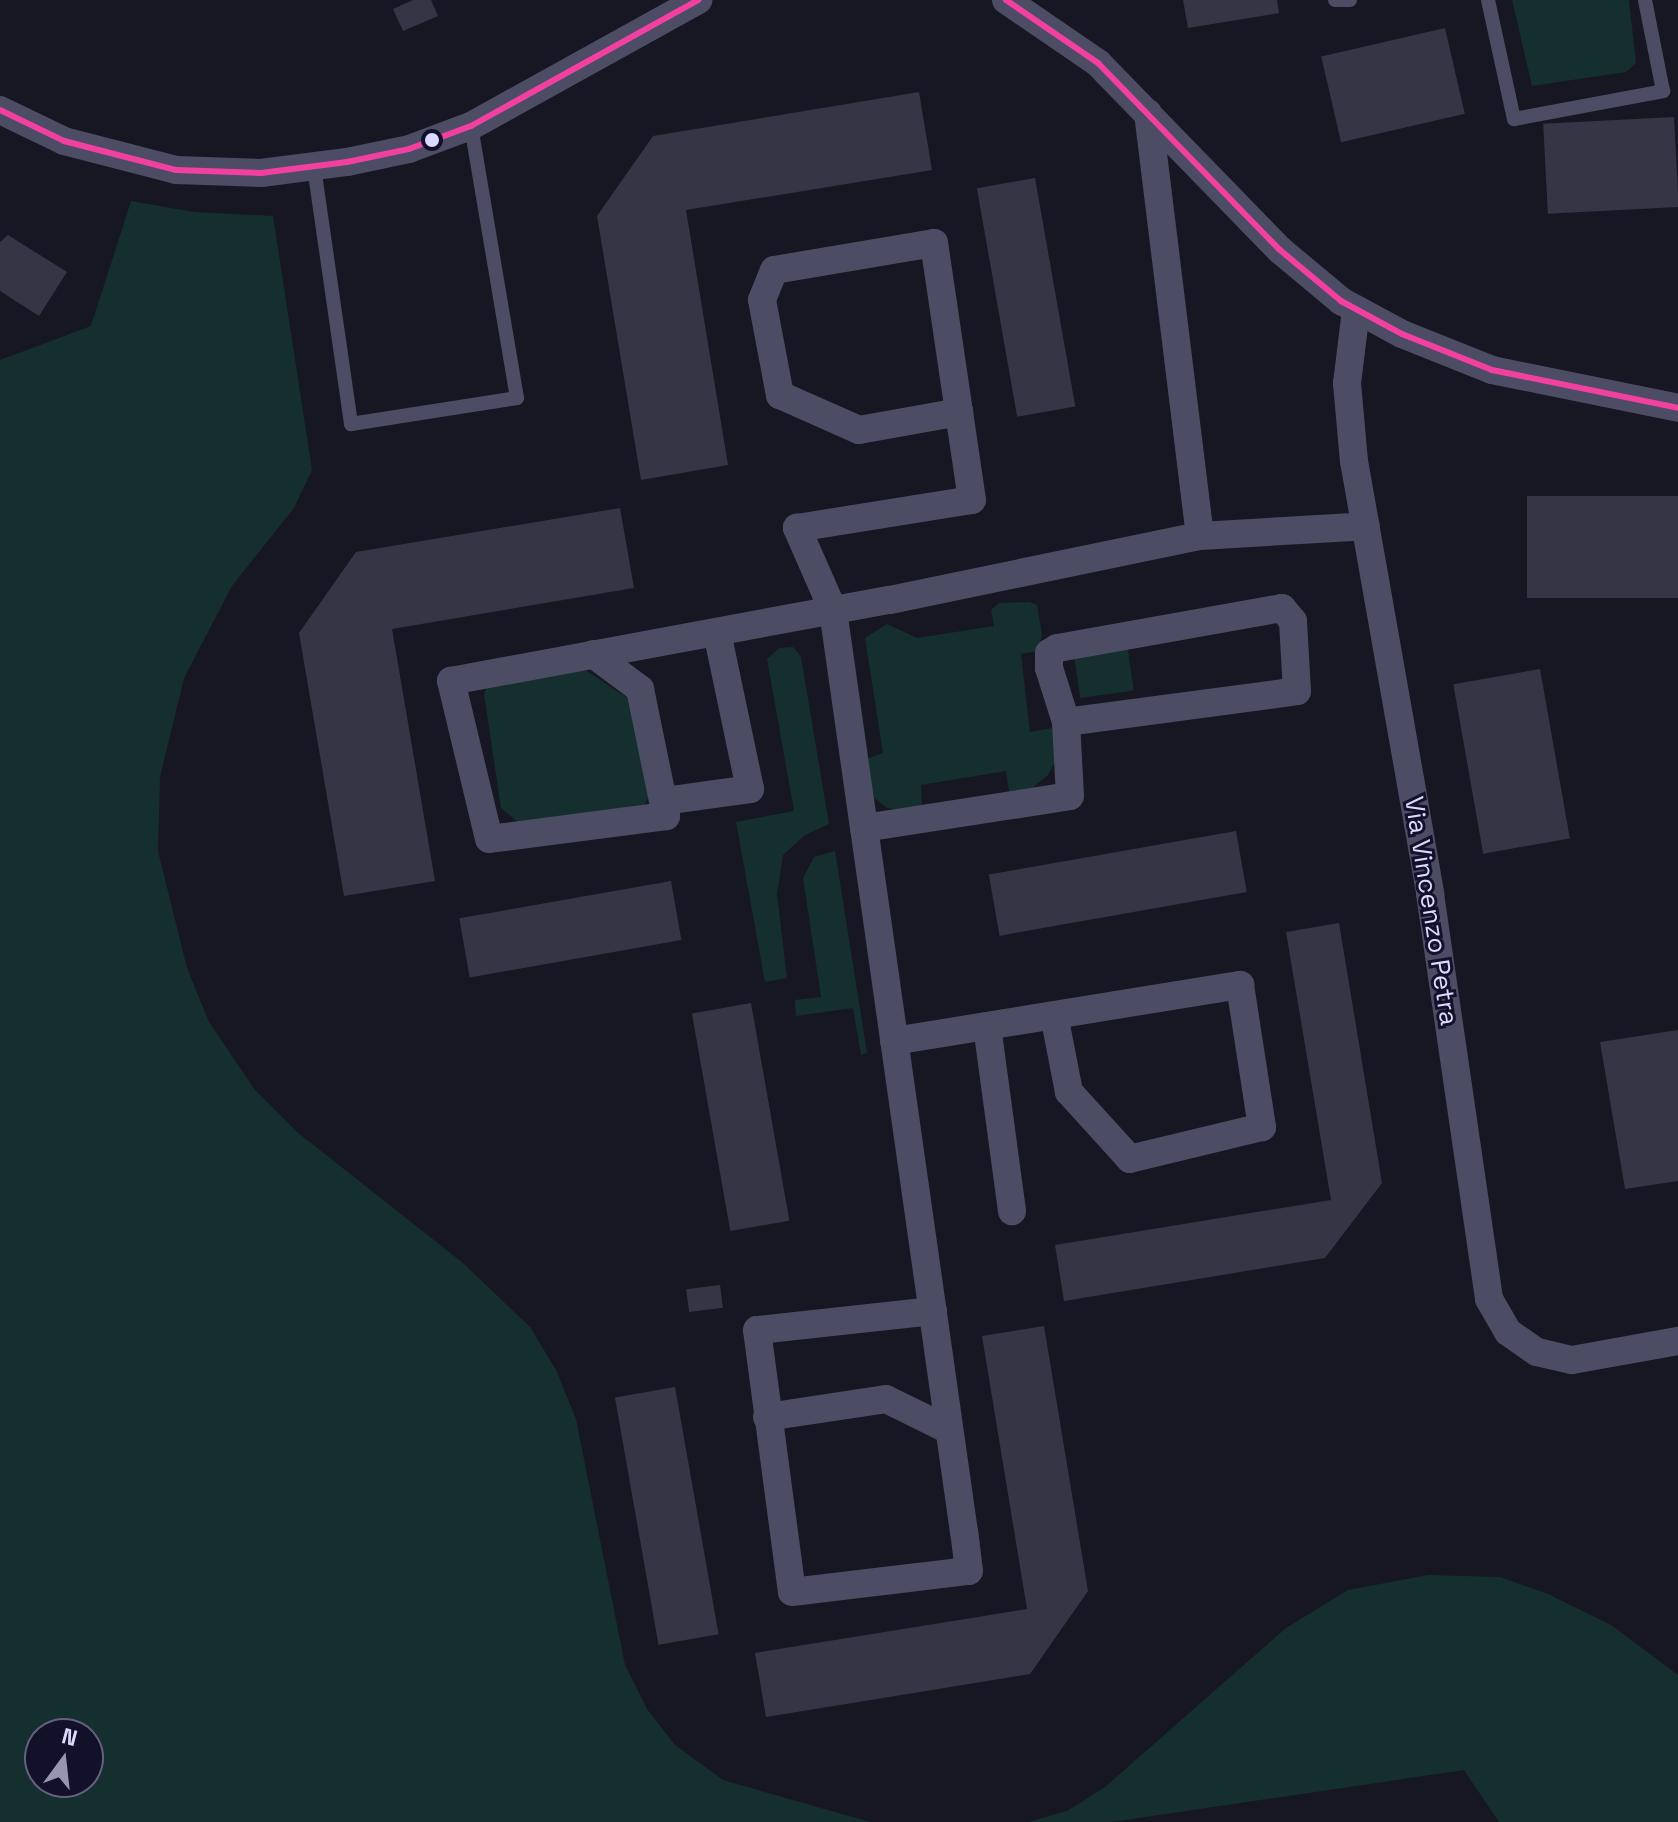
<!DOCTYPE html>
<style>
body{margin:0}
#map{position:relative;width:1678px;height:1822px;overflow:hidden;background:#171723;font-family:"Space Grotesk",sans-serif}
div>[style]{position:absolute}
.green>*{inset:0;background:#142f2d;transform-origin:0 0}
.building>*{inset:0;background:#353545;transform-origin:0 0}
.lane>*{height:14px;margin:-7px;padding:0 7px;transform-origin:7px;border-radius:7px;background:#4c4d64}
.street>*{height:28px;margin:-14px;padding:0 14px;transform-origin:14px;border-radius:14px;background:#4c4d64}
.bus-1>*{height:6px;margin:-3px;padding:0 3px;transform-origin:3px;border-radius:3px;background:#f240a1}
.dots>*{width:22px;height:22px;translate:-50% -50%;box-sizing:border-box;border:4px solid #131129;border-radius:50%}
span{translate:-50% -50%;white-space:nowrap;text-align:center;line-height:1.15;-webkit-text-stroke:6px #131129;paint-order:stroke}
.street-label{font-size:26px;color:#dbdafe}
.north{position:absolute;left:24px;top:1718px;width:80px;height:80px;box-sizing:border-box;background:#131129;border:2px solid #63617e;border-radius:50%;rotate:15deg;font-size:22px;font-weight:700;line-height:32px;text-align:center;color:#dbdafe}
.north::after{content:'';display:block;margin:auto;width:28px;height:36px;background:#9696b1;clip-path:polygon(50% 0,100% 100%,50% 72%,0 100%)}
</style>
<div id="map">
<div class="green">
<i style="clip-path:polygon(1512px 0,1629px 0,1636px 63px,1626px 72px,1532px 86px)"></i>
<i style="clip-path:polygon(evenodd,131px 201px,194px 212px,273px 216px,312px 470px,294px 508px,232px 586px,184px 678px,160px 777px,158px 851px,187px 968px,209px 1022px,255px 1090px,297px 1132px,463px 1263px,530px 1327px,556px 1370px,576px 1419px,625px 1665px,647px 1709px,675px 1745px,723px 1780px,870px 1822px,0 1822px,0 360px,91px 326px,131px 201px,40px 1734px,88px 1734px,88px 1782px,40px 1782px,40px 1734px)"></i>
<i style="clip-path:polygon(1029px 602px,1037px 605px,1042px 635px,1037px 651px,1021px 654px,1030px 732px,1053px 728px,1056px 760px,1048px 775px,1027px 792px,1009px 792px,1006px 771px,921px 785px,922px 805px,908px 811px,887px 808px,874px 798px,864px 760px,883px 753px,865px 638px,887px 624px,917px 638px,994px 626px,991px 610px,999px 603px)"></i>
<i style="left:1127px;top:643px;width:48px;height:54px;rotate:82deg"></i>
<i style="clip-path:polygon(793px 647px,801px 657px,829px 824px,805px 835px,783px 855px,777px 894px,787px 978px,765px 982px,736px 822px,794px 811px,767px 659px,779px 648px)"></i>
<i style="clip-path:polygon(576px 664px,629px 699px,651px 794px,643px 807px,518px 822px,501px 808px,484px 694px,488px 685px)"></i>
<i style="clip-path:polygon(835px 851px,867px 1053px,861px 1055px,853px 1008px,796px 1016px,795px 1000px,821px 997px,803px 878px,814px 857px)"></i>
<i style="clip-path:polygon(1428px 1575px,1500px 1577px,1548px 1594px,1611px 1625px,1678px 1675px,1678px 1822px,1499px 1822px,1464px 1770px,1112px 1822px,1028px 1822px,1067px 1811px,1105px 1787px,1286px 1628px,1348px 1590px)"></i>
</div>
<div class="building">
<i style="clip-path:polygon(413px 0,431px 0,438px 16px,403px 31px,393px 9px)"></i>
<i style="clip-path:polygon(1183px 0,1277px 0,1279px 13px,1188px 28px)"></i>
<i style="left:1445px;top:28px;width:88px;height:127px;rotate:77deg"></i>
<i style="clip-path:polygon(919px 92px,932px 170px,686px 210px,728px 465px,641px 480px,597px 216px,653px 136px)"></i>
<i style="left:1674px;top:117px;width:90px;height:131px;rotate:87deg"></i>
<i style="left:1035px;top:178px;width:232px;height:59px;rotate:80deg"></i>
<i style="clip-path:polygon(8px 235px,67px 272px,39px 316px,0 291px,0 242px)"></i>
<i style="left:1678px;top:496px;width:102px;height:151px;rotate:90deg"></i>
<i style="clip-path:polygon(620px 508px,634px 588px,392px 629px,435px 881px,344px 896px,299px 633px,356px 552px)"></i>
<i style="left:1540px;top:669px;width:172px;height:88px;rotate:80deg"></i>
<i style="left:1236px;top:831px;width:62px;height:251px;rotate:80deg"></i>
<i style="left:671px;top:881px;width:60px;height:215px;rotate:80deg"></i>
<i style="clip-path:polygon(1339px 923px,1382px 1183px,1325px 1258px,1064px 1301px,1055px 1245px,1331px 1200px,1286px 932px)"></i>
<i style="left:751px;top:1003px;width:221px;height:60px;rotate:80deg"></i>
<i style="clip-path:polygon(1678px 1030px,1678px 1181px,1625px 1189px,1600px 1042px)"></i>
<i style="left:720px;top:1285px;width:23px;height:34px;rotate:83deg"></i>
<i style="clip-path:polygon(1044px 1326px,1088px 1591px,1030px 1674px,766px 1717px,755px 1653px,1027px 1609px,982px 1336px)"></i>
<i style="left:675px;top:1387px;width:251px;height:61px;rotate:80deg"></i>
</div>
<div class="lane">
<i style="left:1335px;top:0;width:15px"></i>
<i style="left:1488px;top:0;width:122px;rotate:77.7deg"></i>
<i style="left:1514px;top:119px;width:152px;rotate:-10.6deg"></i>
<i style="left:1663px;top:91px;width:93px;rotate:-101.2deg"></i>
<i style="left:314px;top:167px;width:260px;rotate:81.8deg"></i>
<i style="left:351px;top:424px;width:168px;rotate:-8.9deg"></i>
<i style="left:517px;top:398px;width:276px;rotate:-99.6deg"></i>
</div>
<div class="street">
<i style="left:1006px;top:0;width:112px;rotate:34.4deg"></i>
<i style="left:1098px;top:63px;width:261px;rotate:45.8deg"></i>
<i style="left:1280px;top:250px;width:80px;rotate:39.9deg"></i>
<i style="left:1341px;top:301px;width:69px;rotate:28.4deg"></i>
<i style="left:1402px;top:334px;width:97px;rotate:21.8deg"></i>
<i style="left:1492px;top:370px;width:190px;rotate:11.5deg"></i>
<i style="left:0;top:110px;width:71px;rotate:25.8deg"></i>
<i style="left:64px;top:141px;width:116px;rotate:14.5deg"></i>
<i style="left:176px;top:170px;width:85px;rotate:2deg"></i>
<i style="left:261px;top:173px;width:87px;rotate:-7.3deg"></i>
<i style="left:347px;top:162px;width:63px;rotate:-11.8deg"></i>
<i style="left:409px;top:149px;width:66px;rotate:-20.4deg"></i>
<i style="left:471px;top:126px;width:260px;rotate:-29deg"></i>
<i style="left:1148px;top:113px;width:426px;rotate:83deg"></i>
<i style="left:1356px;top:310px;width:74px;rotate:97deg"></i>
<i style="left:1347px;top:383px;width:78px;rotate:84.9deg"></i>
<i style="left:1354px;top:461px;width:440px;rotate:80deg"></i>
<i style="left:1430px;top:894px;width:409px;rotate:81.7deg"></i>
<i style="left:1489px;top:1299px;width:38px;rotate:60deg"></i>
<i style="left:1508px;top:1332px;width:35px;rotate:35deg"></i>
<i style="left:1537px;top:1352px;width:36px;rotate:13deg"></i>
<i style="left:1572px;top:1360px;width:108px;rotate:-10.2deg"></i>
<i style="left:593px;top:654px;width:59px;rotate:36.7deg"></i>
<i style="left:640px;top:689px;width:130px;rotate:78.4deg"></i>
<i style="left:666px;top:816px;width:178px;rotate:172.6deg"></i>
<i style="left:489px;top:839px;width:163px;rotate:-103.5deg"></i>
<i style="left:451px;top:681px;width:446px;rotate:-10.5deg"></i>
<i style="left:890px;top:600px;width:317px;rotate:-11.7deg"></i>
<i style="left:1200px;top:536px;width:166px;rotate:-3.4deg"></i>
<i style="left:664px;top:801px;width:87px;rotate:-7.9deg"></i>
<i style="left:750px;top:789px;width:160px;rotate:-101.9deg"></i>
<i style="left:864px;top:828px;width:208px;rotate:-8.8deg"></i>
<i style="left:1070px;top:796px;width:74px;rotate:-93.1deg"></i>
<i style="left:1066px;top:722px;width:233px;rotate:-7.6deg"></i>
<i style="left:1297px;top:691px;width:70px;rotate:-93.3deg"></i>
<i style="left:1293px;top:621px;width:17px;rotate:-130deg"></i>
<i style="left:1282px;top:608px;width:229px;rotate:169.9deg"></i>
<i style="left:1057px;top:648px;width:9px;rotate:148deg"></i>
<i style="left:1049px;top:653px;width:15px;rotate:90deg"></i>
<i style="left:1049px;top:668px;width:57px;rotate:72.5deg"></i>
<i style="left:987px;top:1026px;width:187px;rotate:82.3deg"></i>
<i style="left:894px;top:1041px;width:351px;rotate:-9.2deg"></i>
<i style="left:1240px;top:985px;width:144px;rotate:81.2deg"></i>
<i style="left:1262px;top:1127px;width:136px;rotate:166.4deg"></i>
<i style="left:1130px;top:1159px;width:91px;rotate:-132.3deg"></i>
<i style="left:1069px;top:1092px;width:78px;rotate:-101deg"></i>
<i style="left:933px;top:1311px;width:177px;rotate:173.8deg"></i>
<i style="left:757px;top:1330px;width:264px;rotate:82.4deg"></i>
<i style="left:792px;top:1592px;width:178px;rotate:-6.8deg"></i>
<i style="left:969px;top:1571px;width:39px;rotate:-97deg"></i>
<i style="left:964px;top:1532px;width:711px;rotate:-98.08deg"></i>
<i style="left:864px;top:828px;width:220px;rotate:-98.1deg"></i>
<i style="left:833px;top:610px;width:90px;rotate:-113.7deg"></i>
<i style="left:797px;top:528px;width:177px;rotate:-9.1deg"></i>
<i style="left:972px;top:500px;width:260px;rotate:-98.4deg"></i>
<i style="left:934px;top:243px;width:162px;rotate:170.4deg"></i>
<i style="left:774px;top:270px;width:32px;rotate:112deg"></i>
<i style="left:762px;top:300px;width:97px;rotate:79.3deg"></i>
<i style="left:780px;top:395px;width:86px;rotate:23.9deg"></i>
<i style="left:859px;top:430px;width:102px;rotate:-10.2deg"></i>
<i style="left:767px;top:1417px;width:120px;rotate:-8.6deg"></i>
<i style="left:886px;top:1399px;width:70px;rotate:26.2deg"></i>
</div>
<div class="bus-1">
<i style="left:1006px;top:0;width:112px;rotate:34.4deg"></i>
<i style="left:1098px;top:63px;width:261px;rotate:45.8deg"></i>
<i style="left:1280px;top:250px;width:80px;rotate:39.9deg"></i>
<i style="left:1341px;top:301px;width:69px;rotate:28.4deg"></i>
<i style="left:1402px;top:334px;width:97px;rotate:21.8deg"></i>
<i style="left:1492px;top:370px;width:190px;rotate:11.5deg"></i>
<i style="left:0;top:110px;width:71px;rotate:25.8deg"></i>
<i style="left:64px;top:141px;width:116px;rotate:14.5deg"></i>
<i style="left:176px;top:170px;width:85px;rotate:2deg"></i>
<i style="left:261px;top:173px;width:87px;rotate:-7.3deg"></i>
<i style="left:347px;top:162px;width:63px;rotate:-11.8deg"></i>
<i style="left:409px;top:149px;width:66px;rotate:-20.4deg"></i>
<i style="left:471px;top:126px;width:260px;rotate:-29deg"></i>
</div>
<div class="dots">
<i style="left:432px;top:140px;background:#dbdafe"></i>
</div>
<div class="street-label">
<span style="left:1431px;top:911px;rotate:81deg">Via Vincenzo Petra</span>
</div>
<div class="north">N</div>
</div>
